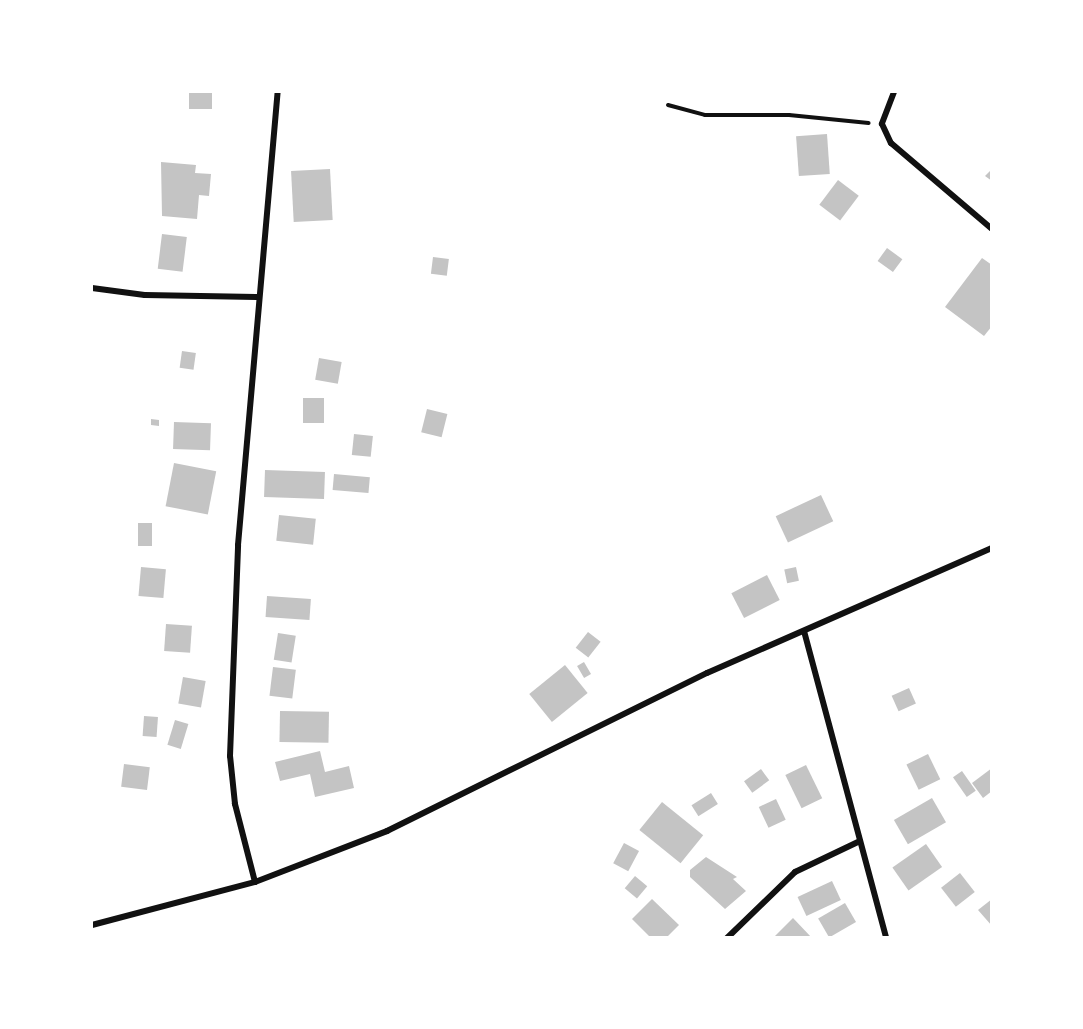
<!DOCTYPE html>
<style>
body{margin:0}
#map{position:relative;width:1083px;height:1029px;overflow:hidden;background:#fff;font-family:Roboto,sans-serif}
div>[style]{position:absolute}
.building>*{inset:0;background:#c4c4c4;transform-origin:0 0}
.path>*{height:4px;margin:-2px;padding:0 2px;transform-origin:2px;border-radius:2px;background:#111}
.minor>*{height:6px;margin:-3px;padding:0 3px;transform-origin:3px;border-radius:3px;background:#111}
span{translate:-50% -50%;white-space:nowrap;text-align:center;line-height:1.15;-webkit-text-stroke:4.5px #fff;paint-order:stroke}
.frame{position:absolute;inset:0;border:93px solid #fff;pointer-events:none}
</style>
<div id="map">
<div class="building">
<i style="left:189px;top:92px;width:23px;height:17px"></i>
<i style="left:827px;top:134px;width:40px;height:31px;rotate:86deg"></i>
<i style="clip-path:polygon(161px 162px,196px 165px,195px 173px,211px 174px,209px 196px,199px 195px,197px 219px,162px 216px)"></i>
<i style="left:330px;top:169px;width:51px;height:39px;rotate:87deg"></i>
<i style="clip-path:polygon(992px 169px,992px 181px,985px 176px)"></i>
<i style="left:838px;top:180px;width:26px;height:31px;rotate:37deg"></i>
<i style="left:162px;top:234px;width:25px;height:35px;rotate:7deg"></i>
<i style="left:887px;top:248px;width:19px;height:16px;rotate:36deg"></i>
<i style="left:433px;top:257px;width:16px;height:17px;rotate:7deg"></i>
<i style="clip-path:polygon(982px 258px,992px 265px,992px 326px,984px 336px,945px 307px)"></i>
<i style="left:182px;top:351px;width:14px;height:17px;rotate:8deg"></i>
<i style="left:319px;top:358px;width:23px;height:22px;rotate:10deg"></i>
<i style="left:303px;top:398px;width:21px;height:25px"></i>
<i style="left:427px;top:409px;width:21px;height:24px;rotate:14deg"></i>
<i style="clip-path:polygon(151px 419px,159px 420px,159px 426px,151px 425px)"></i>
<i style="left:174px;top:422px;width:37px;height:27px;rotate:2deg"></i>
<i style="left:354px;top:434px;width:19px;height:21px;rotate:6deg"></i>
<i style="left:174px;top:463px;width:43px;height:44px;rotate:11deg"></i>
<i style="left:265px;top:470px;width:60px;height:27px;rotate:2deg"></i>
<i style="left:334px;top:474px;width:36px;height:16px;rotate:5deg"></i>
<i style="left:821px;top:495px;width:29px;height:50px;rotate:65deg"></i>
<i style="left:279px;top:515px;width:37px;height:26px;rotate:6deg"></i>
<i style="left:138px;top:523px;width:14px;height:23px"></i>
<i style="left:141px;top:567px;width:25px;height:29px;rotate:5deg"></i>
<i style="left:796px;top:567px;width:14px;height:12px;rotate:78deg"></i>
<i style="left:767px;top:575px;width:28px;height:40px;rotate:63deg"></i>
<i style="left:267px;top:596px;width:44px;height:21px;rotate:4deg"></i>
<i style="left:166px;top:624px;width:26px;height:27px;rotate:4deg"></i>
<i style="left:588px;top:632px;width:16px;height:20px;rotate:38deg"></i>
<i style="left:278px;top:633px;width:18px;height:27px;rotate:9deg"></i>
<i style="left:584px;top:662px;width:14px;height:8px;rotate:60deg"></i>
<i style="left:565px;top:665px;width:36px;height:46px;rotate:51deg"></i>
<i style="left:273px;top:667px;width:23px;height:29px;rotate:7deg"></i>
<i style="left:183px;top:677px;width:23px;height:27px;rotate:10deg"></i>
<i style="left:909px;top:688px;width:17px;height:19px;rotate:66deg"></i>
<i style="left:280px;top:711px;width:49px;height:31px;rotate:1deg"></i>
<i style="left:144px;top:716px;width:14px;height:20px;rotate:4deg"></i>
<i style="left:175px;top:720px;width:14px;height:26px;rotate:17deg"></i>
<i style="clip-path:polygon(320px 751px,325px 772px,349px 766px,354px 788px,315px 797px,310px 774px,280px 781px,275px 762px)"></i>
<i style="left:928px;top:754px;width:28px;height:24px;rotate:64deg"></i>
<i style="left:124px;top:764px;width:26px;height:23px;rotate:7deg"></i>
<i style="left:806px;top:765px;width:37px;height:23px;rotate:64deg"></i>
<i style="clip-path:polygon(992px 768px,992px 791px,983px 798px,972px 783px)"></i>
<i style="left:761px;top:769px;width:14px;height:21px;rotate:54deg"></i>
<i style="left:962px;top:771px;width:24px;height:11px;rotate:55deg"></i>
<i style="left:711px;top:793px;width:13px;height:23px;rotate:58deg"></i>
<i style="left:932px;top:798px;width:28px;height:44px;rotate:60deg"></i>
<i style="left:776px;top:799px;width:23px;height:19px;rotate:65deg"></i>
<i style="left:662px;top:802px;width:53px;height:36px;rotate:39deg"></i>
<i style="left:624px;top:843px;width:17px;height:23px;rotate:28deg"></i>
<i style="left:926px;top:844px;width:28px;height:41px;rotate:55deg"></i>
<i style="clip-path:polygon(706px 857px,737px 877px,733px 879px,746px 891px,725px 909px,690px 877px,690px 870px)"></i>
<i style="left:960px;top:873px;width:24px;height:24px;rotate:52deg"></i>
<i style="left:635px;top:876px;width:16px;height:16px;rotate:40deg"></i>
<i style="left:832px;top:881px;width:21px;height:38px;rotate:65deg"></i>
<i style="clip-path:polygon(652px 899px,679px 925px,666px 938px,651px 938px,632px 919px)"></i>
<i style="clip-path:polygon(992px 899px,992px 926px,978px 910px)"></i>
<i style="left:845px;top:903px;width:22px;height:31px;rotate:60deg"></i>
<i style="clip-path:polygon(793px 918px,812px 938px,773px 938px)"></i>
</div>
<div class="path">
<i style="left:668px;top:105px;width:38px;rotate:15deg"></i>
<i style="left:705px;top:115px;width:84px"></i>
<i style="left:789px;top:115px;width:80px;rotate:5.7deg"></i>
</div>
<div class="minor">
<i style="left:894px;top:92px;width:34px;rotate:111deg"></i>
<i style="left:882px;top:124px;width:21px;rotate:65deg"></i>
<i style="left:891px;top:143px;width:133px;rotate:40.4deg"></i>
<i style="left:92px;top:288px;width:53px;rotate:7.5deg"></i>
<i style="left:145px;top:295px;width:113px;rotate:1deg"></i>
<i style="left:804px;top:631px;width:318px;rotate:75deg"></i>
<i style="left:255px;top:882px;width:81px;rotate:-104.4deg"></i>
<i style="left:235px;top:804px;width:48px;rotate:-95.9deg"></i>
<i style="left:230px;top:756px;width:211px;rotate:-87.8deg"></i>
<i style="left:238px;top:545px;width:455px;rotate:-85deg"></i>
<i style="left:92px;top:925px;width:169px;rotate:-14.8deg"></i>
<i style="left:255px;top:882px;width:142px;rotate:-21.1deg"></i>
<i style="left:387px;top:831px;width:357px;rotate:-26.3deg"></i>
<i style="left:707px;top:673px;width:311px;rotate:-23.7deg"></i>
<i style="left:727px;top:938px;width:95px;rotate:-44.1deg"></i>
<i style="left:795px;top:872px;width:72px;rotate:-25.5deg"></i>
</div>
<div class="frame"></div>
</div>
